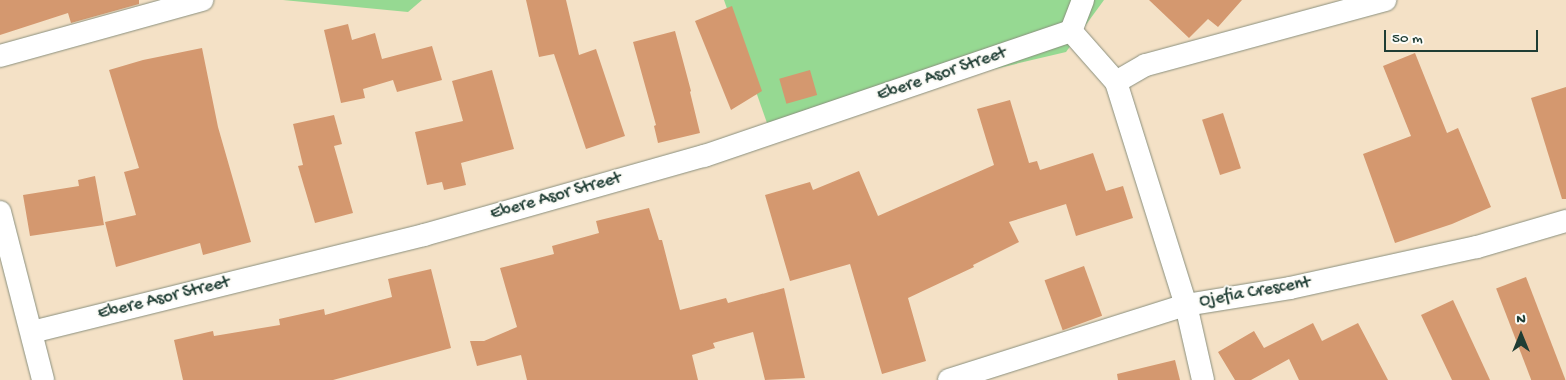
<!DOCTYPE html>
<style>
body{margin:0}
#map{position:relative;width:1566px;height:380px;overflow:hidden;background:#f4e1c6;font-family:"Gochi Hand",sans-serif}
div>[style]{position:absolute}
.green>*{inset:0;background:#96d992}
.building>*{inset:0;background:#d4986f;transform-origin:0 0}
.roads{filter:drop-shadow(0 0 1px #8a8f7d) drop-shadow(0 0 1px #8a8f7d)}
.minor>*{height:22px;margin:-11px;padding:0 11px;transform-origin:11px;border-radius:11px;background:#fff}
span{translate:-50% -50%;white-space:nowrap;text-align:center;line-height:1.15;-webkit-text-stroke:4px #fdfcf7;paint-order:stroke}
.street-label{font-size:18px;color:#1f3d34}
.north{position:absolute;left:1496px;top:310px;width:50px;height:50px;-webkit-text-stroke:4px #fdfcf7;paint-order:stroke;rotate:0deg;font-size:14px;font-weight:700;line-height:20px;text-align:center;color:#1f3d34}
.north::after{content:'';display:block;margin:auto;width:18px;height:22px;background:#1f3d34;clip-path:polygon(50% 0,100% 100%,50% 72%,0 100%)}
.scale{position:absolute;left:1384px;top:30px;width:154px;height:22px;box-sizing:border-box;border:2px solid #1f3d34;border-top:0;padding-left:6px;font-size:15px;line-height:18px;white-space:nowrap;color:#1f3d34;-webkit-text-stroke:4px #fdfcf7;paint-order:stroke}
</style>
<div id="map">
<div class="green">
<i style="clip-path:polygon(283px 0,422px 0,408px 12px)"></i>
<i style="clip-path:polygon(724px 0,1104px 0,1066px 52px,767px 123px)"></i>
</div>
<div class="building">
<i style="clip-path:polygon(0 0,139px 0,139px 4px,71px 23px,68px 13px,0 35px)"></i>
<i style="clip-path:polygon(526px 0,566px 0,579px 55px,596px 49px,625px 136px,586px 149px,554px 54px,539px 57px)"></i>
<i style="clip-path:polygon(1149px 0,1242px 0,1218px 27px,1208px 19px,1189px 38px)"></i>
<i style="clip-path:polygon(732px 6px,762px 91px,731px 110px,695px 21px)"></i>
<i style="clip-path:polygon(348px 24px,352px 40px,375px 33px,382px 59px,432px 46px,442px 80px,397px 92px,393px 80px,363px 89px,365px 98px,341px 103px,324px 30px)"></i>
<i style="clip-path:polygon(675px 31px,691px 91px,690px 92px,700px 133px,658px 143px,654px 126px,656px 125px,633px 42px)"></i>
<i style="clip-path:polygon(202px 48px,218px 127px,251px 242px,203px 255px,200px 243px,116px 267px,105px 222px,136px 215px,124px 172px,139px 168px,109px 70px,143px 60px)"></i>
<i style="clip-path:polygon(1415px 53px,1447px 133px,1458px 128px,1491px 207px,1452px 224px,1395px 243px,1363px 154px,1411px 136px,1383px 66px)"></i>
<i style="clip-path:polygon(492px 70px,514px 149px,461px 163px,466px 185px,444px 190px,442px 182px,427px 185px,415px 132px,463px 121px,452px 81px)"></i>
<i style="left:810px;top:70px;width:26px;height:32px;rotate:74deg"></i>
<i style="clip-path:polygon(1566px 87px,1566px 199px,1562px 199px,1531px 98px)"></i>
<i style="clip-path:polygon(1010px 100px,1029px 163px,1037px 161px,1040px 170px,1093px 153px,1106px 191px,1123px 186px,1133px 218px,1076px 236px,1066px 204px,1009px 222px,1019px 242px,973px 265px,974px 267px,908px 298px,926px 361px,882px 374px,850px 264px,790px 281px,765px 195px,810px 182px,813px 190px,859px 171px,878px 216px,994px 165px,977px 109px)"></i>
<i style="left:1223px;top:113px;width:58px;height:22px;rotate:72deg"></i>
<i style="clip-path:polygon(334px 115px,342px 144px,334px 146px,353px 213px,315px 223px,298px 166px,303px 165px,293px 124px)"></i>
<i style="clip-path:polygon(95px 176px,104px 225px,30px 236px,23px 195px,79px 186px,78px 180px)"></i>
<i style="clip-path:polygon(649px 208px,659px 240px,662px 240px,680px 310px,726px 298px,728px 303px,784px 288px,805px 378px,765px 380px,753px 332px,713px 343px,715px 348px,692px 355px,698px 380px,527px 380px,521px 355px,477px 366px,470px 341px,484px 341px,517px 327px,500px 268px,554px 254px,552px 246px,599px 233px,596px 221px)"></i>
<i style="left:1084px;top:266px;width:53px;height:42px;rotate:70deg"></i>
<i style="clip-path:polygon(431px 269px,451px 348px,333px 380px,183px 380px,174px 340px,213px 331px,214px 336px,280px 325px,279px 319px,324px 309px,325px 315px,392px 297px,388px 279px)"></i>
<i style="left:1526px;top:277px;width:110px;height:32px;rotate:69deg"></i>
<i style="clip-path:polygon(1453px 300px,1490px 380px,1452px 380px,1421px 315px)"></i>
<i style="clip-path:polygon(1313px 323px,1322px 341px,1358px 323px,1388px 380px,1299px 380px,1289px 359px,1251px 380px,1235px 380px,1218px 352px,1254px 331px,1264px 348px)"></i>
<i style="clip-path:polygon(1175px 360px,1180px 380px,1118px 380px,1117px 374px)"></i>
</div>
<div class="roads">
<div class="minor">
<i style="left:1083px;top:0;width:33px;rotate:111deg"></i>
<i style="left:1071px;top:31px;width:68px;rotate:48.6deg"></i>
<i style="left:1116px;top:82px;width:234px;rotate:72.6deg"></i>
<i style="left:1186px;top:305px;width:77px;rotate:77.2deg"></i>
<i style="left:0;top:56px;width:210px;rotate:-15.5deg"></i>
<i style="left:1116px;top:82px;width:34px;rotate:-30deg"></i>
<i style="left:1146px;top:65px;width:248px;rotate:-15.2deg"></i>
<i style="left:0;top:212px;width:173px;rotate:75.6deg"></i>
<i style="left:32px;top:332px;width:404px;rotate:-13.9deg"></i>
<i style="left:424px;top:235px;width:291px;rotate:-15.8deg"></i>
<i style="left:704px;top:156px;width:388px;rotate:-18.8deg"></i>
<i style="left:949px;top:380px;width:249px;rotate:-17.6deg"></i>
<i style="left:1186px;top:305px;width:105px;rotate:-9.3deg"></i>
<i style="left:1290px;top:288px;width:191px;rotate:-12.4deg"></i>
<i style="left:1477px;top:247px;width:93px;rotate:-16.3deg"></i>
</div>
</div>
<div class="street-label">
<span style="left:942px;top:75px;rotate:-19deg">Ebere Asor Street</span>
<span style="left:556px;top:197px;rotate:-16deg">Ebere Asor Street</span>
<span style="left:1255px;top:293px;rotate:-10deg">Ojefia Crescent</span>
<span style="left:164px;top:299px;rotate:-14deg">Ebere Asor Street</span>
</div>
<div class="north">N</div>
<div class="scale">50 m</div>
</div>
